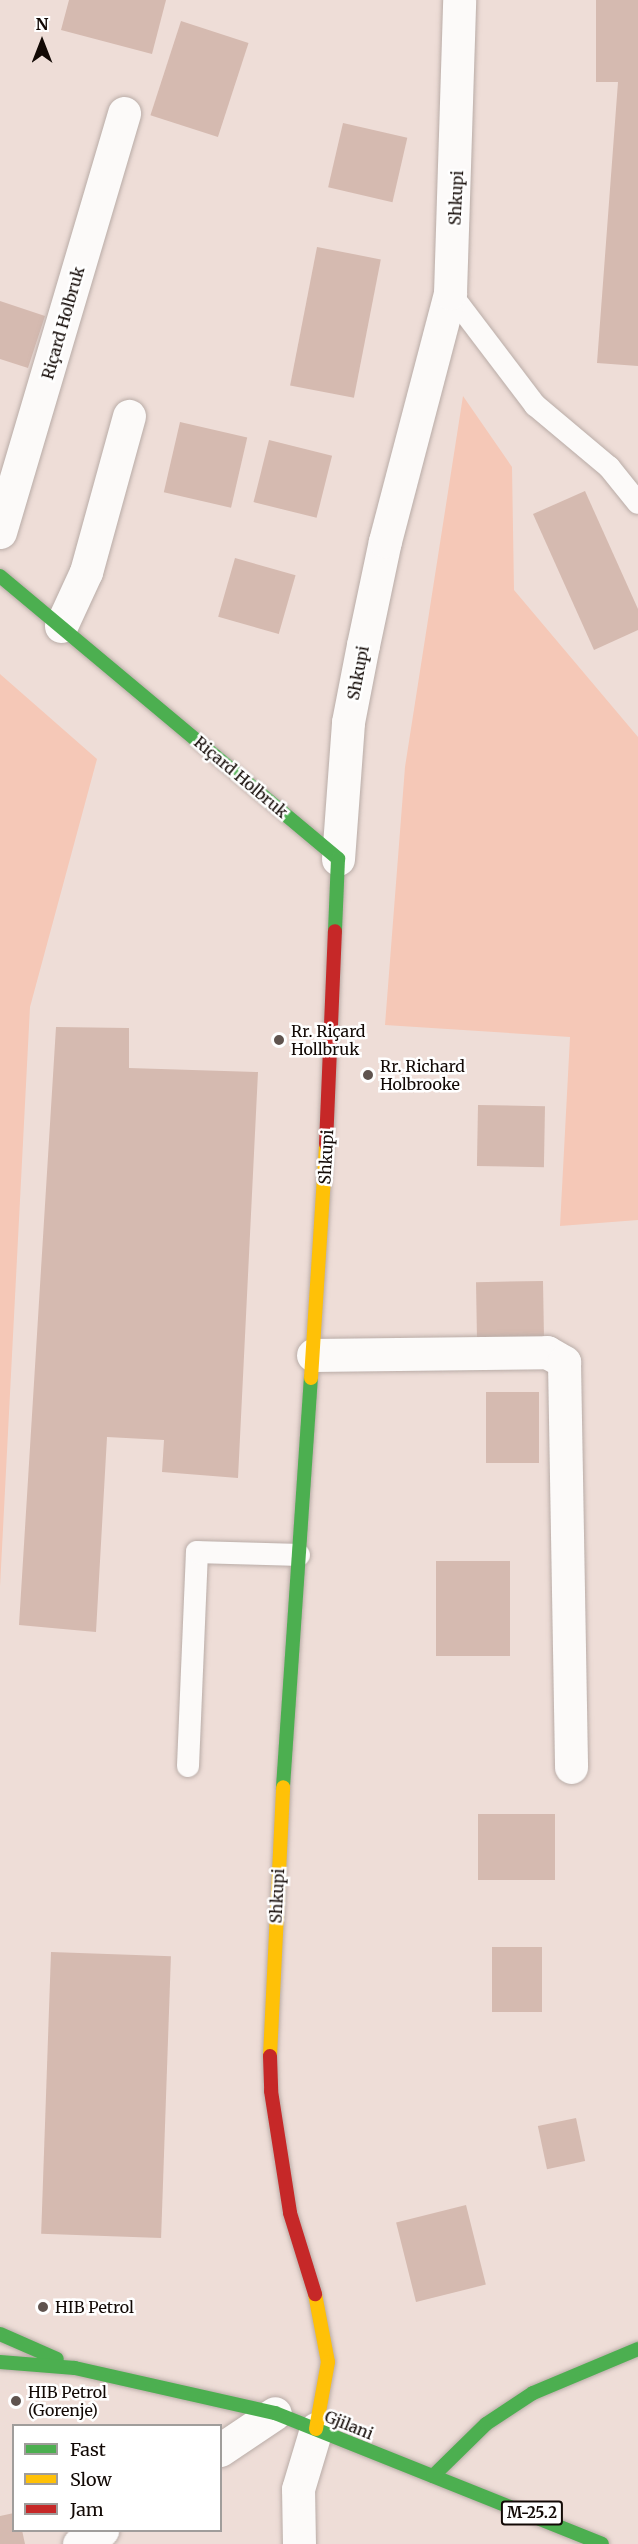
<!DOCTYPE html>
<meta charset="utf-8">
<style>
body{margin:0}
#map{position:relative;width:638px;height:2544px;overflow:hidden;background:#eeddd7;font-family:Merriweather,serif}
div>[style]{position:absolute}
.green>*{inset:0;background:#f5c8b7}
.building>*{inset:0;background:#d5bab0;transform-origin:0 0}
.roads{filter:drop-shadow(0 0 2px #b9aca7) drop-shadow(0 0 2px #b9aca7)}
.lane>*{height:22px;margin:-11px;padding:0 11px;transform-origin:11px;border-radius:11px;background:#fcfaf9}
.street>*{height:33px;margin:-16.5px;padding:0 16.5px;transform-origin:16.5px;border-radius:16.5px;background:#fcfaf9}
.fast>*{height:14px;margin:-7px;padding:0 7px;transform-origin:7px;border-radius:7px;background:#4caf50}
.slow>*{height:14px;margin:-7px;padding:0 7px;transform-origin:7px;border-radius:7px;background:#ffc107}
.jam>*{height:14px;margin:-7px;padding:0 7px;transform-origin:7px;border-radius:7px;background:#c62828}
.dots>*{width:16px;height:16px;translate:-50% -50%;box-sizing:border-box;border:3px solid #fff;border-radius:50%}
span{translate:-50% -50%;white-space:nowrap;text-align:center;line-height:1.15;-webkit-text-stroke:5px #fff;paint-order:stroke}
.shield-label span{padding:2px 4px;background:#fff;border:2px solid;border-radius:4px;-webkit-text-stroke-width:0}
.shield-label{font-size:15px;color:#120905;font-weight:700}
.street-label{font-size:16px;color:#120905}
.poi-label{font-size:16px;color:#120905}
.left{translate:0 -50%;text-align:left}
.legend{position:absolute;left:12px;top:2424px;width:210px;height:108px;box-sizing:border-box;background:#fff;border:2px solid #a09d9b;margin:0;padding:8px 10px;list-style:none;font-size:18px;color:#120905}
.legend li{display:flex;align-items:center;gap:12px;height:30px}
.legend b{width:30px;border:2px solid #a09d9b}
.north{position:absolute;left:12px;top:12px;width:60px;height:60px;-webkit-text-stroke:4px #fff;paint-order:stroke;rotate:0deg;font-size:16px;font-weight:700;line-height:24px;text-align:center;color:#120905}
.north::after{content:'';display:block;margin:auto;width:21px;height:27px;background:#120905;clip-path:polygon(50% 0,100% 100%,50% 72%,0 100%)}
</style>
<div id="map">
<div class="green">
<i style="clip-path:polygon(463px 396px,512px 467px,514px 590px,638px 737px,638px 1220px,560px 1226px,570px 1037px,385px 1025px,405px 767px)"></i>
<i style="clip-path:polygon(0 674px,97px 759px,30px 1007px,0 1587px)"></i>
</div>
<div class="building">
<i style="clip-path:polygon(69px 0,166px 0,152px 54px,61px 30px)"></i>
<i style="clip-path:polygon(596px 0,638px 0,638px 366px,597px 363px,618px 82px,596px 82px)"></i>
<i style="left:181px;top:21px;width:71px;height:99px;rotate:18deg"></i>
<i style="left:343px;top:123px;width:66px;height:66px;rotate:13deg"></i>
<i style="left:317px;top:247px;width:65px;height:141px;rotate:11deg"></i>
<i style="clip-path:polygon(0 301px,45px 316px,28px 368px,0 359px)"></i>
<i style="left:180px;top:422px;width:69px;height:72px;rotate:13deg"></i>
<i style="left:269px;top:440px;width:65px;height:64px;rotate:14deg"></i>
<i style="clip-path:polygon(585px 491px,638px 609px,638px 630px,594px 650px,533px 514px)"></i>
<i style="left:235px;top:558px;width:63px;height:61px;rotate:16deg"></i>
<i style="clip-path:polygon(56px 1027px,129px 1028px,129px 1068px,258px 1072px,238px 1478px,162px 1472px,164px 1440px,107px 1437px,96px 1632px,19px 1625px)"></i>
<i style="left:478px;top:1105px;width:67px;height:61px;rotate:1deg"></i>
<i style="left:543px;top:1281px;width:57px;height:67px;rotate:89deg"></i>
<i style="left:486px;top:1392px;width:53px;height:71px"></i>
<i style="left:436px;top:1561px;width:74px;height:95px"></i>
<i style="left:478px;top:1814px;width:77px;height:66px"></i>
<i style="left:492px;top:1947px;width:50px;height:65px"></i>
<i style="left:51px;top:1952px;width:120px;height:282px;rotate:2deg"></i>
<i style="left:576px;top:2118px;width:44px;height:39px;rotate:78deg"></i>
<i style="left:466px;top:2205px;width:82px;height:72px;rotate:76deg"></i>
<i style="clip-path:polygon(14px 2513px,14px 2530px,22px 2530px,25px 2544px,0 2544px,0 2516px)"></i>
</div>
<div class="roads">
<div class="lane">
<i style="left:450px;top:293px;width:141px;rotate:52.8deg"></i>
<i style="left:535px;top:405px;width:97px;rotate:40deg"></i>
<i style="left:609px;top:467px;width:46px;rotate:51.1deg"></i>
<i style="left:188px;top:1766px;width:214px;rotate:-87.6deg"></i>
<i style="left:197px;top:1552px;width:102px;rotate:1.7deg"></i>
</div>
<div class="street">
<i style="left:0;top:532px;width:437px;rotate:-73.5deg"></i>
<i style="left:61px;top:626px;width:60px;rotate:-65.2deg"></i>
<i style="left:86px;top:572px;width:162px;rotate:-74.6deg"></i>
<i style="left:338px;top:859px;width:137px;rotate:-85.8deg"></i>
<i style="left:348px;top:722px;width:78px;rotate:-79deg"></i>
<i style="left:363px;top:645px;width:106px;rotate:-78.1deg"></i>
<i style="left:385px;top:541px;width:256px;rotate:-75.3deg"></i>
<i style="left:450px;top:293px;width:293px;rotate:-88.2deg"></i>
<i style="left:313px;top:1355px;width:234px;rotate:-0.7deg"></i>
<i style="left:547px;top:1352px;width:20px;rotate:30deg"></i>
<i style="left:564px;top:1362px;width:405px;rotate:89deg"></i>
<i style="left:220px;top:2450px;width:66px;rotate:-33.9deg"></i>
<i style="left:79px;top:2544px;width:27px;rotate:-31deg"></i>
<i style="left:299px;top:2544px;width:55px;rotate:-91deg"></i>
<i style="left:298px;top:2489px;width:63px;rotate:-73.3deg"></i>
</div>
<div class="fast">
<i style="left:0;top:576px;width:441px;rotate:39.9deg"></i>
<i style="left:338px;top:859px;width:72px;rotate:92.4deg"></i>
<i style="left:283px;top:1787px;width:410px;rotate:-86.1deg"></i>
<i style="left:0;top:2334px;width:62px;rotate:23.7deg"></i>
<i style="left:0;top:2362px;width:75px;rotate:4.6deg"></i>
<i style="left:75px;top:2368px;width:205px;rotate:12.7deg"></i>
<i style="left:275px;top:2413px;width:352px;rotate:21.8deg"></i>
<i style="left:433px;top:2476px;width:74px;rotate:-44.5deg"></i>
<i style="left:486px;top:2424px;width:56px;rotate:-33.4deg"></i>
<i style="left:533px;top:2393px;width:114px;rotate:-22.7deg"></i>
</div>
<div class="slow">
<i style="left:311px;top:1378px;width:234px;rotate:-86.3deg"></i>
<i style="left:270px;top:2056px;width:269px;rotate:-87.2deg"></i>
<i style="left:315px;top:2294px;width:69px;rotate:79.2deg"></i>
<i style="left:328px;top:2362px;width:68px;rotate:100.2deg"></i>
</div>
<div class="jam">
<i style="left:326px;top:1144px;width:213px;rotate:-87.6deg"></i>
<i style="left:270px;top:2056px;width:35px;rotate:88deg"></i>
<i style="left:271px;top:2091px;width:123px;rotate:81.1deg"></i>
<i style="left:290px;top:2213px;width:85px;rotate:72.8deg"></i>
</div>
</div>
<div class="dots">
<i style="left:279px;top:1040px;background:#5f534e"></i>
<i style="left:368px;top:1075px;background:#5f534e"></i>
<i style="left:43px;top:2307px;background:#5f534e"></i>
<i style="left:16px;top:2401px;background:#5f534e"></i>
</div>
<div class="shield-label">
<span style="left:532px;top:2513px">M-25.2</span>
</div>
<div class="street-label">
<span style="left:456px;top:198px;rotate:-87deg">Shkupi</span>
<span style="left:63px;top:323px;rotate:-74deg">Riçard Holbruk</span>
<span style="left:358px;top:673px;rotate:-79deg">Shkupi</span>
<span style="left:241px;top:777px;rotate:40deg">Riçard Holbruk</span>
<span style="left:326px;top:1157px;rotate:-87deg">Shkupi</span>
<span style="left:277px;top:1896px;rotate:-87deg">Shkupi</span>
<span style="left:349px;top:2425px;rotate:22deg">Gjilani</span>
</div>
<div class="poi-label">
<span class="left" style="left:291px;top:1040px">Rr. Riçard<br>Hollbruk</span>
<span class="left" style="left:380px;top:1075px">Rr. Richard<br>Holbrooke</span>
<span class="left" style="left:55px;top:2307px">HIB Petrol</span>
<span class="left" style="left:28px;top:2401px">HIB Petrol<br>(Gorenje)</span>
</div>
<ul class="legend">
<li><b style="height:8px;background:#4caf50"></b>Fast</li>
<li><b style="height:8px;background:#ffc107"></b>Slow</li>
<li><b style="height:8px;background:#c62828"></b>Jam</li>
</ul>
<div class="north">N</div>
</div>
